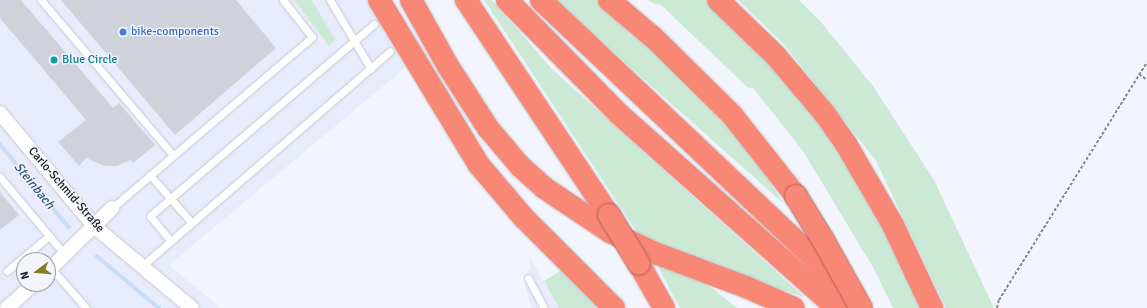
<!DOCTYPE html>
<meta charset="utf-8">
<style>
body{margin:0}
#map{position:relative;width:1147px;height:308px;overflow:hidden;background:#f3f5fe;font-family:Signika,sans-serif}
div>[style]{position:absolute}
.built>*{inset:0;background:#e8ebfc}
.green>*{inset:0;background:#cce9d5}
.stream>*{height:3.5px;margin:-1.75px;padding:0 1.75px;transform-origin:1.75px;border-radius:1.75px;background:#c7dcf5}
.building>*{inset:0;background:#d0d2db}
.path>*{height:2px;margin-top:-1px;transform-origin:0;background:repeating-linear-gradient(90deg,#85878d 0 3px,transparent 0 5px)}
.roads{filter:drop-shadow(0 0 1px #c5c7d0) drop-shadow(0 0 1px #c5c7d0)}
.service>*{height:7px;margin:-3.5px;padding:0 3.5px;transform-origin:3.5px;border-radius:3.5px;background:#fff}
.minor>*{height:14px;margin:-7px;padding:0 7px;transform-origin:7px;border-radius:7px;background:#fff}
.motorway>*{height:22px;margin:-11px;padding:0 11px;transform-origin:11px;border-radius:11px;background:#f98776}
.bridges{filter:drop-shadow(0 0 1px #ab6157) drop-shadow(0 0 1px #ab6157)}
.motorway-bridge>*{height:22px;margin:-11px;padding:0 11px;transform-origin:11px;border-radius:11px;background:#f98776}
.dots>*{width:11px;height:11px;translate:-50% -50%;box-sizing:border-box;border:2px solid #f3f5fe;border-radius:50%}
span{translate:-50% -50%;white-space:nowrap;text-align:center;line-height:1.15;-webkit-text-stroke:3px #f3f5fe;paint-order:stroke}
.shop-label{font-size:12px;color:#366cbe}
.left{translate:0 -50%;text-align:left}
.culture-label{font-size:12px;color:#0d838f}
.street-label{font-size:12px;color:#191a1d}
.water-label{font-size:13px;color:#335478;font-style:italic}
.north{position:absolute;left:16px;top:252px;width:40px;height:40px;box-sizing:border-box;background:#f3f5fe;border:1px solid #9c9da4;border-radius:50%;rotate:254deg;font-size:11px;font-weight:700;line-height:16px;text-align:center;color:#191a1d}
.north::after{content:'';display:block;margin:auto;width:14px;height:18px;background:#877b21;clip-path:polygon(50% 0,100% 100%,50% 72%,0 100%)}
</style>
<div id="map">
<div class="built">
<i style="clip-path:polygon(evenodd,0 0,365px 0,405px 68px,169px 265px,221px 308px,0 308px,0 0,24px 260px,48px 260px,48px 284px,24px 284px,24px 260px)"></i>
<i style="clip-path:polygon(529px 257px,544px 281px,559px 308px,531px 308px,524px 278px,530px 268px)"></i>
</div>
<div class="green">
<i style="clip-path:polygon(294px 0,312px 0,335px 40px,329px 46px)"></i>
<i style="clip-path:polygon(484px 0,492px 0,552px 69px,804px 297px,644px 243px)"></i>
<i style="clip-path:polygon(555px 0,598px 0,632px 29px,714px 108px,753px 155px,784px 204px)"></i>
<i style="clip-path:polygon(648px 0,707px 0,728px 17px,770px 60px,852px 163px,926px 308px,893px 308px,874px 269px,803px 151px,753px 88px,747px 87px,661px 5px,654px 4px)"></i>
<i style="clip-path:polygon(738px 0,799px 0,821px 22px,873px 86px,934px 180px,994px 308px,946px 308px,876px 161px,784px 44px)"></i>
<i style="clip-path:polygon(656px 263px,702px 280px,737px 308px,680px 308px)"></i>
<i style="clip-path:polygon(562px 270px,598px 308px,559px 308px,544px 281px)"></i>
</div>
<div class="stream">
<i style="left:0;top:144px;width:108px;rotate:50.3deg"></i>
<i style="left:97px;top:256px;width:81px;rotate:40deg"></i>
</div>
<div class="building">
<i style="clip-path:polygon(0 0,21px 0,113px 108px,119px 103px,155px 145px,133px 163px,131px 160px,117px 166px,104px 166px,86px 158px,79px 166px,58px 142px,86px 120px,0 18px)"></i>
<i style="clip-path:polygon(61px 0,236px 0,276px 48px,175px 135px)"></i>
<i style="clip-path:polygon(0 192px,19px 215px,0 230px)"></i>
</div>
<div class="path">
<i style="left:1139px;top:74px;width:10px;rotate:37deg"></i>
<i style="left:997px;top:308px;width:8px;rotate:-76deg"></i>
<i style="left:999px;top:300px;width:280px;rotate:-58.1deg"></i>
</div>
<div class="roads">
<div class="service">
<i style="left:41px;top:0;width:202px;rotate:49.6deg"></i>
<i style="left:330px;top:0;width:80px;rotate:59.3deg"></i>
<i style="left:150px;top:175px;width:62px;rotate:48.9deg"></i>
<i style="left:0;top:177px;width:102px;rotate:50.2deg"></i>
<i style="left:112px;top:208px;width:263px;rotate:-40.5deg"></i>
<i style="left:312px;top:37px;width:47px;rotate:-128.1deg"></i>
<i style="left:170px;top:240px;width:31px;rotate:-130deg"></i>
<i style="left:150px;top:216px;width:295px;rotate:-40.6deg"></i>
<i style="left:142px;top:266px;width:328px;rotate:-40.9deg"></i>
<i style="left:51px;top:268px;width:53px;rotate:48.8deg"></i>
<i style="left:7px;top:271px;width:55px;rotate:-39.8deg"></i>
<i style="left:528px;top:278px;width:34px;rotate:62deg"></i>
</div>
<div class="minor">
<i style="left:0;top:113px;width:148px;rotate:50.2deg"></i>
<i style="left:95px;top:227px;width:126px;rotate:39.9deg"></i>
<i style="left:48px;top:271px;width:90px;rotate:-44.5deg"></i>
<i style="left:7px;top:308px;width:36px;rotate:-42deg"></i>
</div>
<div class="motorway">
<i style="left:379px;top:0;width:193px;rotate:58.8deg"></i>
<i style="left:479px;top:165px;width:70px;rotate:49.7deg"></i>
<i style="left:524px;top:218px;width:127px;rotate:45deg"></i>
<i style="left:411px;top:0;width:76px;rotate:60.7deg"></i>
<i style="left:448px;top:66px;width:74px;rotate:57.2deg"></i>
<i style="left:488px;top:128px;width:50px;rotate:49.9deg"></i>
<i style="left:520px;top:166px;width:31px;rotate:42deg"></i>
<i style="left:543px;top:187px;width:81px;rotate:33.9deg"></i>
<i style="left:610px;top:232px;width:50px;rotate:25deg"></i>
<i style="left:655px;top:253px;width:97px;rotate:20.5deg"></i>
<i style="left:746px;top:287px;width:52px;rotate:23.6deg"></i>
<i style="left:466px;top:0;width:258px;rotate:56.4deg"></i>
<i style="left:507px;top:0;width:160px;rotate:45.5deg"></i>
<i style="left:619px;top:114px;width:292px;rotate:41.7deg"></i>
<i style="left:541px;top:0;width:428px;rotate:43.4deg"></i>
<i style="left:609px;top:0;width:59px;rotate:40.2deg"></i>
<i style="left:654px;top:38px;width:110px;rotate:44.6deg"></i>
<i style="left:732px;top:115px;width:103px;rotate:51.7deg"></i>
<i style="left:718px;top:0;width:81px;rotate:44deg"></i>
<i style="left:776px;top:56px;width:76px;rotate:49.8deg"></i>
<i style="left:825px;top:114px;width:37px;rotate:55deg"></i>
<i style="left:846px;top:144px;width:94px;rotate:59.9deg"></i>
<i style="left:893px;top:225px;width:92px;rotate:64.8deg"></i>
<i style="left:639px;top:264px;width:51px;rotate:60.4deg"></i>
</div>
</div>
<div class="bridges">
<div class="motorway-bridge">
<i style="left:796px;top:196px;width:52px;rotate:58.5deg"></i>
<i style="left:823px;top:240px;width:78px;rotate:60.8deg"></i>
<i style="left:609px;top:215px;width:57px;rotate:58.5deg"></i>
</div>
</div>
<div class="dots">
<i style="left:123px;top:32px;background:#3f7fe0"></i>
<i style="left:54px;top:60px;background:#0f9aa8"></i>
</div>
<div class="shop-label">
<span class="left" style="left:131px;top:32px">bike-components</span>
</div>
<div class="culture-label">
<span class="left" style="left:62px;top:60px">Blue Circle</span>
</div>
<div class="street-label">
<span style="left:66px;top:190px;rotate:49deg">Carlo-Schmid-Straße</span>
</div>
<div class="water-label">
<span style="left:34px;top:186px;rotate:51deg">Steinbach</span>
</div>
<div class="north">N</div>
</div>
